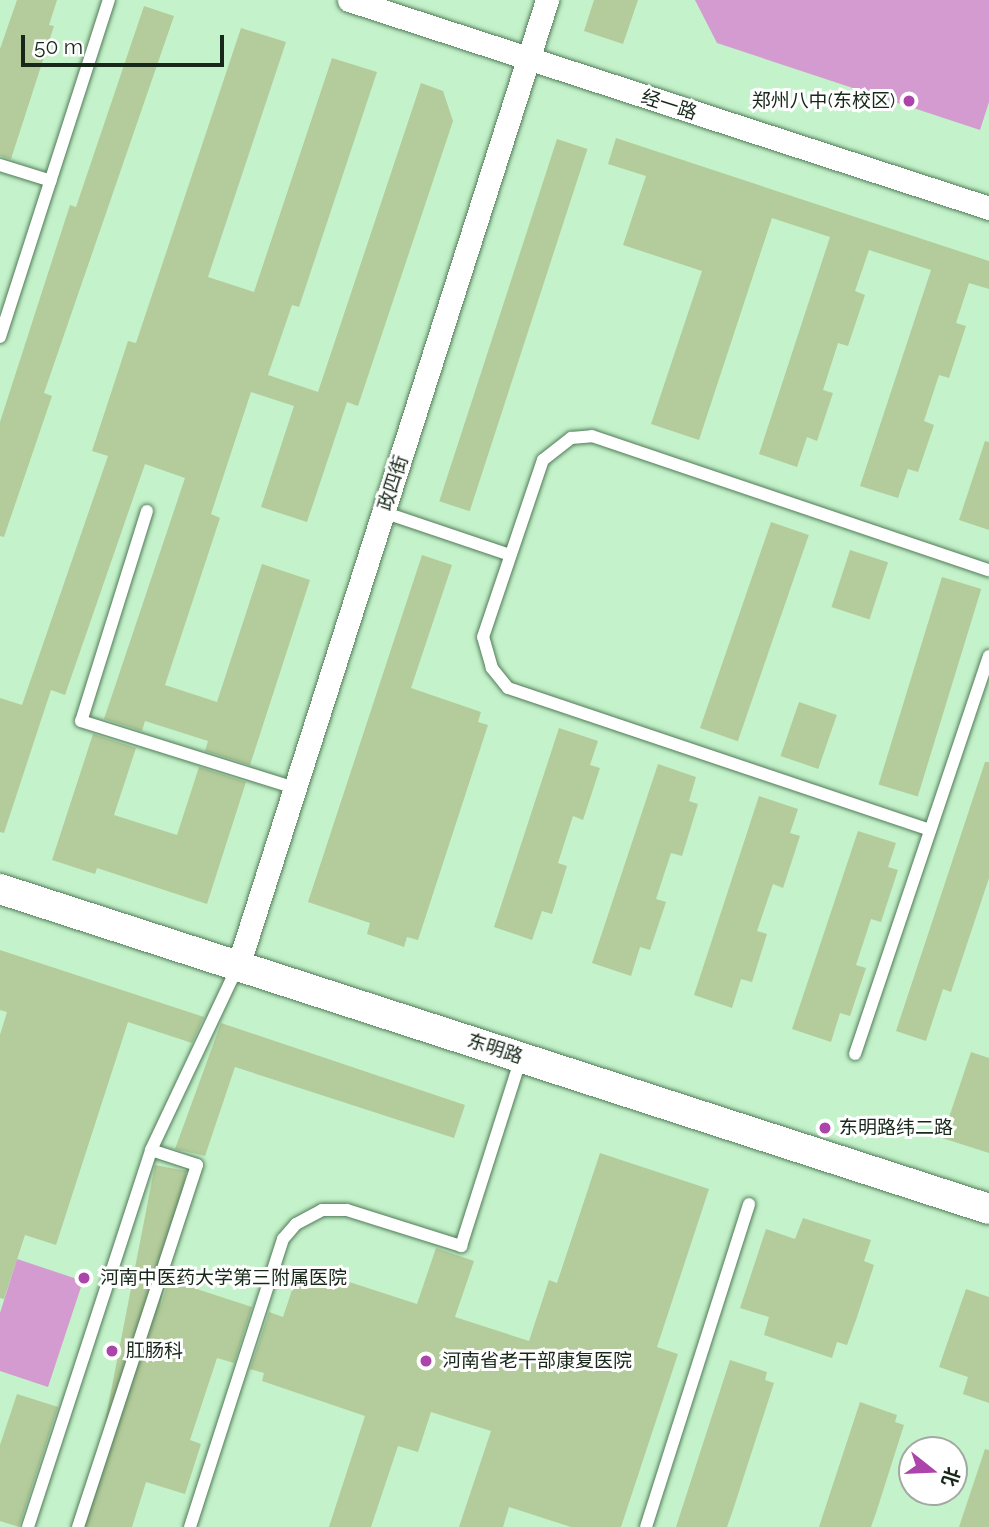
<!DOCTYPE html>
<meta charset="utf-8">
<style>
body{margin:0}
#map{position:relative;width:989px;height:1527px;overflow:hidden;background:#c4f2ca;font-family:Raleway,"Noto Sans SC",sans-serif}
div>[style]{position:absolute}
.green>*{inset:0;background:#d49bd1}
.building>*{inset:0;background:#b4cc9b;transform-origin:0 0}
.roads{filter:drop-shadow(0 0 2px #517b58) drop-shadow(0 0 2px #517b58)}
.service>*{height:12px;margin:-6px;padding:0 6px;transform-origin:6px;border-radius:6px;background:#fff}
.minor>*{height:23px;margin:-11.5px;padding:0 11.5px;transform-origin:11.5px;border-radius:11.5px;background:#fff}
.tertiary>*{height:30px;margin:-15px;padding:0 15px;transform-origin:15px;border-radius:15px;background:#fff}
.dots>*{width:19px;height:19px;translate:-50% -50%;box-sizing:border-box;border:4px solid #fff;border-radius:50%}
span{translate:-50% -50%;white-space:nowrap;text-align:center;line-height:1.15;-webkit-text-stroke:6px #fff;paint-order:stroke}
.poi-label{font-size:19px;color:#17281a}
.right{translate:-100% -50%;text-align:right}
.left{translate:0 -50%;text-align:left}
.street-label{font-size:19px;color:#17281a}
.north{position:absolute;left:898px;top:1436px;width:70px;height:70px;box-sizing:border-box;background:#fff;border:2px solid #a2a9a3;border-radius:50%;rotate:108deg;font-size:19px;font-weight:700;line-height:28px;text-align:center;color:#17281a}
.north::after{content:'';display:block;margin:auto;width:24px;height:32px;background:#ac45a9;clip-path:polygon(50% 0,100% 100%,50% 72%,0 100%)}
.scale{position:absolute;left:21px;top:35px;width:203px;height:32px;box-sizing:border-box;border:4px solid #17281a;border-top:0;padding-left:9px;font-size:21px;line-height:24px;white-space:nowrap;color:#17281a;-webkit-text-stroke:5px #fff;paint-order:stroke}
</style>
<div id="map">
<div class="green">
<i style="clip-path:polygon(695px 0,989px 0,989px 102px,980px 130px,717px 43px)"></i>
<i style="clip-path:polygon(17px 1259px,83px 1281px,48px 1387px,0 1371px,0 1313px)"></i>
</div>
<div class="building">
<i style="clip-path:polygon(17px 0,57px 0,49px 25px,54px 26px,11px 159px,0 156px,0 49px)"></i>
<i style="clip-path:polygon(594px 0,638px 0,623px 44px,584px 31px)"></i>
<i style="clip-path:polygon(144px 6px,174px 16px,44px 393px,52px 396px,4px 537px,0 536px,0 422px,70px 205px,76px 207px)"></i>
<i style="clip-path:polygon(241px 28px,286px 42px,208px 277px,254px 292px,332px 58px,377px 72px,299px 307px,292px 305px,268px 375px,318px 392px,421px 83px,443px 91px,453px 121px,358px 406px,347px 402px,307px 522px,261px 507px,294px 406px,251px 392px,211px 514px,220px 518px,165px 685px,217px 702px,262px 564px,310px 580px,250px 765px,205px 751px,208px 741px,145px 721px,142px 731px,104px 719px,185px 478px,145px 464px,65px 695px,51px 690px,4px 833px,0 832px,0 698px,22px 705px,108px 456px,92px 451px,128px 341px,136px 343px)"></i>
<i style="clip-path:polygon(616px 138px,989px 261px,989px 289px,969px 283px,956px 323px,966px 326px,949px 378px,939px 375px,924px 421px,934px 425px,918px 472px,908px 469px,898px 498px,860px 486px,931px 270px,869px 250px,855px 291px,865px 295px,848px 346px,838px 343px,823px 390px,833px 393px,817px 441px,807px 437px,797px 467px,759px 454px,830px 237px,772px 218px,699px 440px,651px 424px,702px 271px,623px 245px,646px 176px,608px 164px)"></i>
<i style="left:557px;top:139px;width:32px;height:381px;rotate:18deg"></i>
<i style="clip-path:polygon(985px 441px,989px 442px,989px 530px,959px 520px)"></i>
<i style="left:771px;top:522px;width:40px;height:218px;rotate:19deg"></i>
<i style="left:850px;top:550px;width:40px;height:60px;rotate:18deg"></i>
<i style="clip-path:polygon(422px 555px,452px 565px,411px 688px,481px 712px,478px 722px,488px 725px,418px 940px,407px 937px,404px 947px,367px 934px,370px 923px,308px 902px)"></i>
<i style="left:942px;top:577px;width:41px;height:217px;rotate:17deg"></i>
<i style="left:799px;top:702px;width:40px;height:57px;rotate:19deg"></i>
<i style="clip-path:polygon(559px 728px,598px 741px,590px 765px,600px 768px,583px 820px,573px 816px,558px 863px,567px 866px,552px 914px,542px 911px,532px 940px,494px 927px)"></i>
<i style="clip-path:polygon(93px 734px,136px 748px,114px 815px,177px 835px,199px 767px,246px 782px,207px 904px,97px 868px,95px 874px,52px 860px)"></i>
<i style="clip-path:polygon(985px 762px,989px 762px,989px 878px,951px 992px,943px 989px,926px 1041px,896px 1031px)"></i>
<i style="clip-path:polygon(658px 764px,696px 777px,689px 801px,698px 804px,682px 856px,671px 853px,656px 899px,666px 902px,650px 950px,640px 947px,631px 976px,592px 963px)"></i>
<i style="clip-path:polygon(759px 796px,798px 809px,790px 833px,800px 836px,783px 888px,773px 884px,757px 931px,767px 934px,752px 982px,741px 979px,732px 1008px,694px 995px)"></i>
<i style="clip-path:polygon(858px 831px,896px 843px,888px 867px,898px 870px,881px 922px,871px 919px,856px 965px,866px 968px,850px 1016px,840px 1013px,831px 1042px,792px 1029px)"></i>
<i style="clip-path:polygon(0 950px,204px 1017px,192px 1043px,128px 1022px,56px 1245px,25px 1235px,4px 1299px,0 1298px,0 1035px,7px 1012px,0 1010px)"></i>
<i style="clip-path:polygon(221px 1023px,465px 1105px,454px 1138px,235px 1067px,205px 1156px,175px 1149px)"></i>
<i style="clip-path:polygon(971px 1052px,989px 1058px,989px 1153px,942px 1138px)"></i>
<i style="clip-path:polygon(600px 1153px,709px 1189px,657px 1347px,678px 1354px,621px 1527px,571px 1527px,509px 1507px,503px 1527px,459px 1527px,491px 1431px,431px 1412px,418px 1452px,398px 1446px,371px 1527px,329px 1527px,365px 1416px,262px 1381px,264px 1373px,250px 1369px,269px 1312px,283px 1317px,300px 1266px,417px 1304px,436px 1248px,474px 1261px,455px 1317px,529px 1341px,549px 1280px,557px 1283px)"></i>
<i style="left:155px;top:1165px;width:32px;height:381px;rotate:11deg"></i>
<i style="clip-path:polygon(803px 1218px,871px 1240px,864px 1261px,874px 1265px,856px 1320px,847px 1345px,837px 1342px,832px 1358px,764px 1335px,769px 1317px,740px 1308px,766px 1229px,795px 1239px)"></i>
<i style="clip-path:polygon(169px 1280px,252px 1307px,234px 1363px,217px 1358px,190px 1440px,201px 1444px,185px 1494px,146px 1482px,132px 1527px,87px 1527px)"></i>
<i style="clip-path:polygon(966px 1289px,989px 1297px,989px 1403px,963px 1394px,968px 1377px,939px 1367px)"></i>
<i style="clip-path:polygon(730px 1360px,767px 1372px,765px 1380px,774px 1383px,732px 1513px,727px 1527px,676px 1527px)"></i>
<i style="clip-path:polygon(17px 1394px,58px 1407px,19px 1527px,0 1521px,0 1445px)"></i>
<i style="clip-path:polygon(860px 1402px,897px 1415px,895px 1422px,904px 1425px,876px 1513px,871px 1527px,819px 1527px)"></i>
<i style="clip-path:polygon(985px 1449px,989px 1450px,989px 1527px,959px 1527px)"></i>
</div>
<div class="roads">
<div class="service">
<i style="left:0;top:165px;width:53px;rotate:17.4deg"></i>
<i style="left:0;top:337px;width:354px;rotate:-72.1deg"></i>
<i style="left:147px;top:511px;width:220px;rotate:107.4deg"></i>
<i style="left:81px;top:721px;width:224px;rotate:17.4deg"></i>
<i style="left:383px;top:512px;width:134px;rotate:18.7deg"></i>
<i style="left:930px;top:830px;width:445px;rotate:-161.4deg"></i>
<i style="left:508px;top:688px;width:26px;rotate:-129deg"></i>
<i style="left:492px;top:668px;width:32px;rotate:-106deg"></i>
<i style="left:483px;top:637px;width:187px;rotate:-71.3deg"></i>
<i style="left:543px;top:460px;width:36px;rotate:-38deg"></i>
<i style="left:571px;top:438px;width:21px;rotate:-5deg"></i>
<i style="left:592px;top:436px;width:419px;rotate:18.7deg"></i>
<i style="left:855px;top:1054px;width:420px;rotate:-71.4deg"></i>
<i style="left:28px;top:1527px;width:397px;rotate:-71.9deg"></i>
<i style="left:151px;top:1150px;width:204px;rotate:-64.7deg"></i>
<i style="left:78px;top:1527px;width:381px;rotate:-71.8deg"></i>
<i style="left:197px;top:1165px;width:48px;rotate:-161.9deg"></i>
<i style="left:190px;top:1527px;width:303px;rotate:-72.1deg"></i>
<i style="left:283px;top:1239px;width:20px;rotate:-49deg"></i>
<i style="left:296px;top:1224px;width:30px;rotate:-28deg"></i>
<i style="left:322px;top:1210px;width:25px"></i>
<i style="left:347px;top:1210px;width:120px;rotate:17.5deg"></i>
<i style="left:461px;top:1246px;width:197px;rotate:-72.3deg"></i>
<i style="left:646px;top:1527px;width:339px;rotate:-72.3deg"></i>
</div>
<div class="minor">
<i style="left:349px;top:0;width:673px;rotate:18deg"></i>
<i style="left:238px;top:966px;width:1014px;rotate:-72.26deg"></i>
</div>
<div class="tertiary">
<i style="left:0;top:889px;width:1039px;rotate:17.93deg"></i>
</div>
</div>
<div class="dots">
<i style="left:909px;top:101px;background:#ac45a9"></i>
<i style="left:825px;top:1128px;background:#ac45a9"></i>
<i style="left:84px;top:1278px;background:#ac45a9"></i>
<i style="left:112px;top:1351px;background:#ac45a9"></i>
<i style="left:426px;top:1361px;background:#ac45a9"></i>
</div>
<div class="poi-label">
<span class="right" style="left:895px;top:101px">郑州八中(东校区)</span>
<span class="left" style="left:839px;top:1128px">东明路纬二路</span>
<span class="left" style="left:100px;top:1278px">河南中医药大学第三附属医院</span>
<span class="left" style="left:126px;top:1351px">肛肠科</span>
<span class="left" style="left:442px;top:1361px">河南省老干部康复医院</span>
</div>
<div class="street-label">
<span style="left:669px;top:105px;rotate:18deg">经一路</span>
<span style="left:393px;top:483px;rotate:-72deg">政四街</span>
<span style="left:495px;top:1049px;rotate:18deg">东明路</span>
</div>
<div class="north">北</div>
<div class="scale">50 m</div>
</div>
